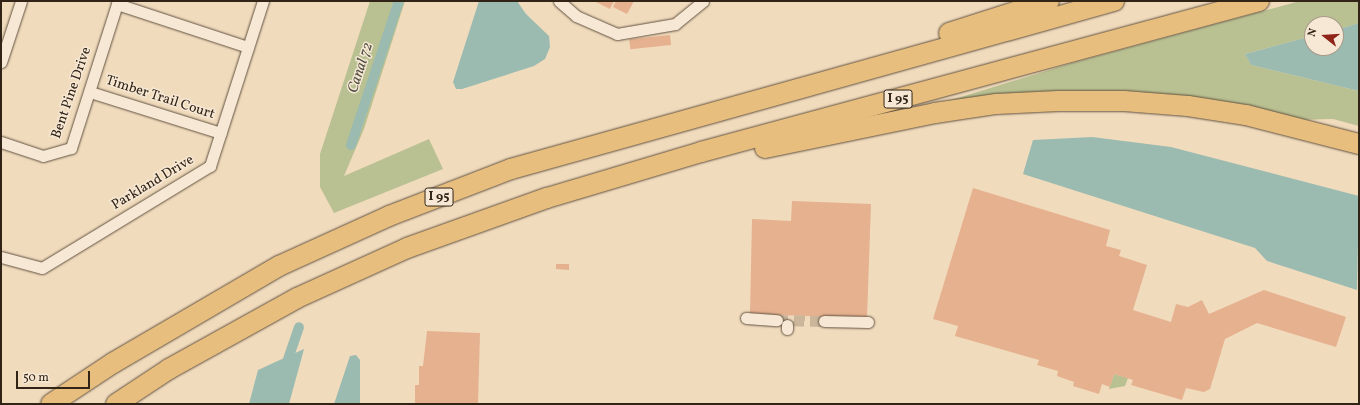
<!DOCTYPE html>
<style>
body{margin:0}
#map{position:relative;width:1360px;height:405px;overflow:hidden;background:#f1dbbd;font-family:Vollkorn,serif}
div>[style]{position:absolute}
.green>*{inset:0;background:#b9c091}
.water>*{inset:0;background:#9bbbb1}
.canal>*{height:10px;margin:-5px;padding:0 5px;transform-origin:5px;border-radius:5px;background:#9bbbb1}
.building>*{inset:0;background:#e6b18f;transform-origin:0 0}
.street-tunnel>*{height:11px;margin-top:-5.5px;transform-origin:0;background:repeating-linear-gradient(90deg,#cbb69c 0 11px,transparent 0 16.5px)}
.roads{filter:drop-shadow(0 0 1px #615240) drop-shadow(0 0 1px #615240)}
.street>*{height:11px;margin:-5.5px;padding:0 5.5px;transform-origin:5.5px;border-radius:5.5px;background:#f6e8d4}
.highway>*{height:20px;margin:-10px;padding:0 10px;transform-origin:10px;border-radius:10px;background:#e8be7e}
span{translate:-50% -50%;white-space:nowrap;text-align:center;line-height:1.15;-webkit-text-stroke:3px #f6e8d4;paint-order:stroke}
.shield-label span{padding:1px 3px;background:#f6e8d4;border:1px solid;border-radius:3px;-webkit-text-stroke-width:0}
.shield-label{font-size:13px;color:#312417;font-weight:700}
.street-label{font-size:14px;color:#312417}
.water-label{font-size:15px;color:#515145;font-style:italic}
.frame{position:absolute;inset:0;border:2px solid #312417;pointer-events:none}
.north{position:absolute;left:1304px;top:16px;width:40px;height:40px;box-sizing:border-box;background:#f6e8d4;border:1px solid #a79a88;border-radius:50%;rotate:287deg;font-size:11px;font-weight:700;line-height:16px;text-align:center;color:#312417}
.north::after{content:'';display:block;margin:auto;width:14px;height:18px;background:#8f2418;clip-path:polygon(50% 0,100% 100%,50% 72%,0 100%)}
.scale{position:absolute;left:16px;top:371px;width:74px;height:18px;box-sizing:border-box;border:2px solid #312417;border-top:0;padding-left:5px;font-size:12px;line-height:14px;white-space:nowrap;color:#312417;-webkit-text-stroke:3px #f6e8d4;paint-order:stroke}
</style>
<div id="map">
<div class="green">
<i style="clip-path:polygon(370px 1px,405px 1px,364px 129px,344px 176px,429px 139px,443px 169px,334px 213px,320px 187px,320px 154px)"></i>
<i style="clip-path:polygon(1300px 1px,1359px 1px,1359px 23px,1336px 30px,1336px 24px,1312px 24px,1312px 36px,1245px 54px,1251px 65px,1359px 91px,1359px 126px,1333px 119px,1292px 120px,1268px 115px,935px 105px,1072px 63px)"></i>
<i style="clip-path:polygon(1114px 374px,1128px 378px,1125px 386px,1109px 389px)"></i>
</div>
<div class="water">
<i style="clip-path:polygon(479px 1px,517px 1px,526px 14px,549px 36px,550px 47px,545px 59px,534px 66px,462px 89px,456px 89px,453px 82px)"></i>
<i style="clip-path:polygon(1359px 23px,1359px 91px,1251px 65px,1245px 54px,1312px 36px,1312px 48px,1336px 48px,1336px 30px)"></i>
<i style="clip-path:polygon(1092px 137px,1171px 147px,1359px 196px,1357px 290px,1267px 261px,1255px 248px,1023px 174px,1033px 140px)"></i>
<i style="clip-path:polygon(304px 349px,289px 404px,249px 404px,258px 370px)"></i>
<i style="clip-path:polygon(356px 355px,360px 360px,360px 404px,334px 404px,350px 356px)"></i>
</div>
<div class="canal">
<i style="left:351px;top:145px;width:152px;rotate:-71.6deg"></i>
<i style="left:285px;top:368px;width:43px;rotate:-71.1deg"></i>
</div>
<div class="building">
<i style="clip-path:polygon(594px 1px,614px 1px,610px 9px)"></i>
<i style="clip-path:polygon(616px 1px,634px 1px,627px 14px,613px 7px)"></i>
<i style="left:670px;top:35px;width:10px;height:41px;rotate:84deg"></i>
<i style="clip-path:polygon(973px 188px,1110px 230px,1106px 246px,1121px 250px,1119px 256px,1147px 265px,1133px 310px,1171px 322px,1176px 304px,1188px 307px,1202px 300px,1209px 314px,1264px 290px,1346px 317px,1336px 347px,1257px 323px,1225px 339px,1210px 389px,1204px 392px,1186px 388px,1182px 400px,1131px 385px,1133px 380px,1114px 374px,1110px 387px,1102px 384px,1099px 394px,1073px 386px,1074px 382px,1057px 376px,1058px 371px,1037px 365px,1039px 360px,955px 336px,958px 326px,933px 319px)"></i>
<i style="clip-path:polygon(792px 201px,871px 204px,867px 318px,750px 314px,752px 219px,791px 221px)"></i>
<i style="clip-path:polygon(556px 264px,569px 264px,569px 270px,556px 269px)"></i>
<i style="clip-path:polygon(427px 331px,480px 333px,478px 404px,415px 404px,415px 385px,419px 385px,419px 366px,423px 366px)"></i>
</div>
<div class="street-tunnel">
<i style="left:777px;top:320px;width:47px;rotate:1.2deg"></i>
</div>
<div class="roads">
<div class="street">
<i style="left:559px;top:1px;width:23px;rotate:41deg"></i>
<i style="left:576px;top:16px;width:45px;rotate:23.7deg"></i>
<i style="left:617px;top:34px;width:59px;rotate:-9.8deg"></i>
<i style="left:675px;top:24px;width:36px;rotate:-39deg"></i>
<i style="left:117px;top:4px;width:138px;rotate:18.2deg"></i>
<i style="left:1px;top:62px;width:64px;rotate:-71.8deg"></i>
<i style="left:90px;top:92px;width:137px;rotate:17.4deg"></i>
<i style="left:1px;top:142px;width:44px;rotate:18.4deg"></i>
<i style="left:43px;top:156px;width:29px;rotate:-16deg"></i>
<i style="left:71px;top:148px;width:154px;rotate:-72.3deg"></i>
<i style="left:1px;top:257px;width:42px;rotate:15deg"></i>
<i style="left:42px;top:268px;width:197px;rotate:-31.3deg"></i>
<i style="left:210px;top:166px;width:173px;rotate:-72.2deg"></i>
<i style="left:746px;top:318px;width:31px;rotate:4deg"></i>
<i style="left:824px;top:321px;width:44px;rotate:1.3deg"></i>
<i style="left:787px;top:329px;width:4px;rotate:-90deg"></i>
</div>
<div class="highway">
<i style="left:949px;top:33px;width:105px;rotate:-17.7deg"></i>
<i style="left:765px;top:148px;width:174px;rotate:-11.6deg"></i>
<i style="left:935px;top:113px;width:62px;rotate:-8.4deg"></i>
<i style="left:996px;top:104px;width:62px;rotate:-2.8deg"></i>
<i style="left:1058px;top:101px;width:66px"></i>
<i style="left:1124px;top:101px;width:64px;rotate:4.5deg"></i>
<i style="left:1188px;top:106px;width:59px;rotate:8.8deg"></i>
<i style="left:1246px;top:115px;width:117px;rotate:14.4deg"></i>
<i style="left:51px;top:404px;width:74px;rotate:-33.5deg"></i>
<i style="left:113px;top:363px;width:192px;rotate:-30.3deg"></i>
<i style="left:279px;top:266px;width:121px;rotate:-24.4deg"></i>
<i style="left:389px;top:216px;width:131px;rotate:-21.1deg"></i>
<i style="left:511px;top:169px;width:626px;rotate:-15.57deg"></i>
<i style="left:116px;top:404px;width:64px;rotate:-33.4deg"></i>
<i style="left:169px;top:369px;width:146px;rotate:-29deg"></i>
<i style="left:297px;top:298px;width:121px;rotate:-24.4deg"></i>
<i style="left:407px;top:248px;width:149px;rotate:-19.7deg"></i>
<i style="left:547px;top:198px;width:161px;rotate:-16.6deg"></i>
<i style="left:701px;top:152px;width:578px;rotate:-15.14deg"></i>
</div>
</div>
<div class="shield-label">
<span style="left:898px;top:99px">I 95</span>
<span style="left:439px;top:197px">I 95</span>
</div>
<div class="street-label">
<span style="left:72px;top:93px;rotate:-71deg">Bent Pine Drive</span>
<span style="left:160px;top:98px;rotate:18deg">Timber Trail Court</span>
<span style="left:153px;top:183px;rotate:-31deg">Parkland Drive</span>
</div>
<div class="water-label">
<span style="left:361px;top:68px;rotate:-72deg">Canal 72</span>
</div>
<div class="frame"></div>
<div class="north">N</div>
<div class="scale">50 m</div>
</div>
